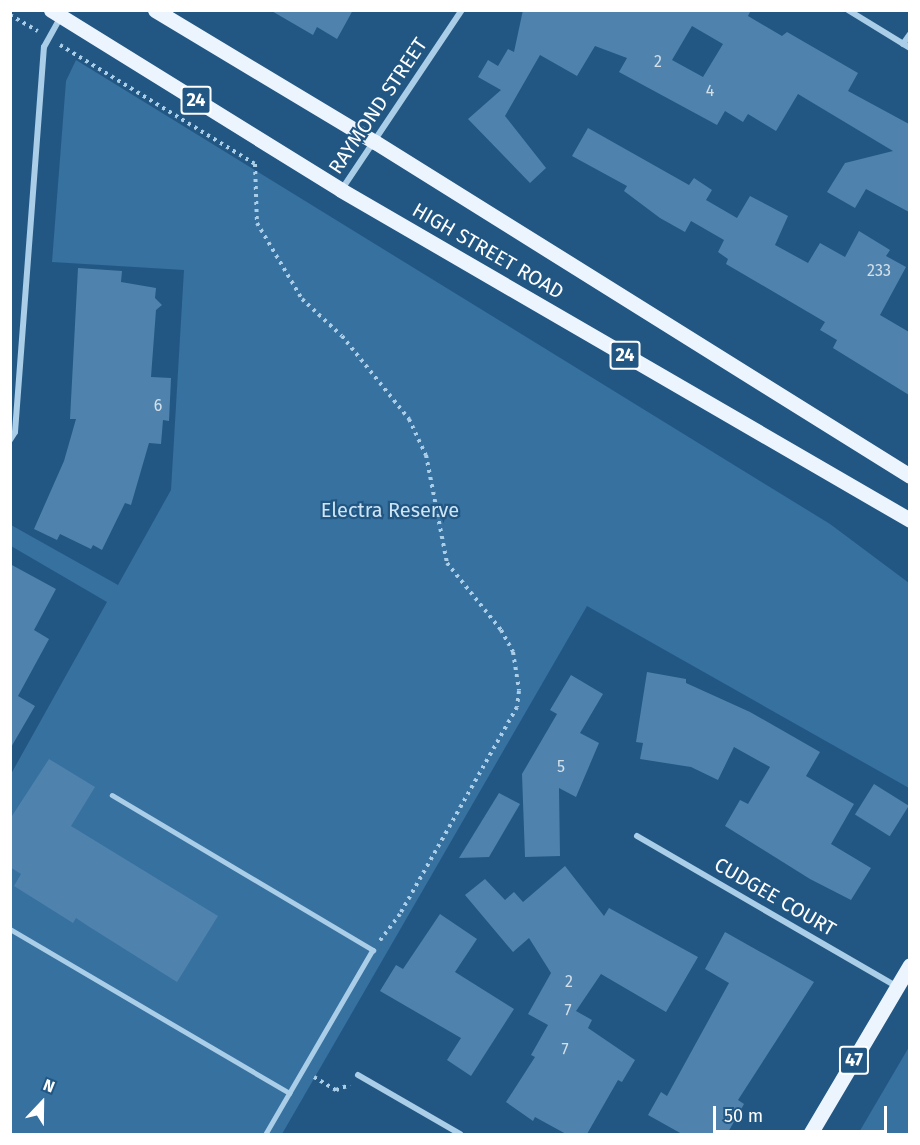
<!DOCTYPE html>
<style>
body{margin:0}
#map{position:relative;width:920px;height:1145px;overflow:hidden;background:#225783;font-family:"Fira Sans",sans-serif}
div>[style]{position:absolute}
.green>*{inset:0;background:#3671a0}
.building>*{inset:0;background:#4f83ad;transform-origin:0 0}
.path>*{height:4px;margin-top:-2px;transform-origin:0;background:repeating-linear-gradient(90deg,#aacde8 0 3px,transparent 0 7.5px)}
.service>*{height:4.5px;margin:-2.25px;padding:0 2.25px;transform-origin:2.25px;border-radius:2.25px;background:#aacde8}
.minor>*{height:6px;margin:-3px;padding:0 3px;transform-origin:3px;border-radius:3px;background:#aacde8}
.primary>*{height:15px;margin:-7.5px;padding:0 7.5px;transform-origin:7.5px;border-radius:7.5px;background:#ecf5fe}
span{translate:-50% -50%;white-space:nowrap;text-align:center;line-height:1.15;-webkit-text-stroke:4.5px #225783;paint-order:stroke}
.number-label{font-size:16px;color:#d3e0ea}
.number-label span{-webkit-text-stroke-width:0}
.shield-label span{padding:2px 4px;background:#225783;border:2px solid;border-radius:4px;-webkit-text-stroke-width:0}
.shield-label{font-size:18px;color:#fff;font-weight:700}
.street-label{font-size:20px;color:#fff}
.park-label{font-size:20px;color:#cee5f6}
.frame{position:absolute;inset:0;border:12px solid #fff;pointer-events:none}
.north{position:absolute;left:12px;top:1073px;width:60px;height:60px;-webkit-text-stroke:4px #225783;paint-order:stroke;rotate:22deg;font-size:16px;font-weight:700;line-height:24px;text-align:center;color:#fff}
.north::after{content:'';display:block;margin:auto;width:21px;height:27px;background:#fff;clip-path:polygon(50% 0,100% 100%,50% 72%,0 100%)}
.scale{position:absolute;left:713px;top:1106px;width:174px;height:27px;box-sizing:border-box;border:3px solid #fff;border-top:0;padding-left:8px;font-size:18px;line-height:21px;white-space:nowrap;color:#fff;-webkit-text-stroke:4px #225783;paint-order:stroke}
</style>
<div id="map">
<div class="green">
<i style="clip-path:polygon(76px 60px,830px 524px,909px 583px,909px 788px,587px 606px,282px 1134px,11px 1134px,11px 774px,107px 602px,11px 546px,11px 525px,118px 585px,171px 490px,184px 270px,52px 262px,66px 81px)"></i>
<i style="clip-path:polygon(909px 1047px,909px 1134px,858px 1134px)"></i>
</div>
<div class="building">
<i style="clip-path:polygon(270px 10px,353px 10px,337px 39px,317px 27px,313px 35px)"></i>
<i style="clip-path:polygon(evenodd,523px 10px,751px 10px,748px 16px,782px 36px,787px 32px,858px 73px,848px 91px,909px 124px,909px 212px,866px 189px,855px 208px,827px 192px,845px 163px,893px 151px,798px 94px,776px 131px,748px 114px,743px 122px,725px 111px,717px 125px,619px 72px,627px 58px,595px 46px,577px 76px,540px 55px,505px 116px,546px 168px,530px 183px,468px 119px,501px 90px,478px 77px,488px 60px,498px 66px,508px 49px,514px 52px,523px 10px,692px 26px,723px 44px,703px 77px,672px 60px,692px 26px)"></i>
<i style="clip-path:polygon(588px 128px,689px 185px,694px 178px,712px 190px,706px 200px,737px 218px,750px 196px,788px 216px,775px 245px,808px 263px,820px 243px,845px 257px,859px 231px,890px 250px,886px 256px,906px 267px,880px 315px,909px 332px,909px 395px,833px 348px,837px 340px,820px 330px,825px 322px,726px 264px,728px 259px,718px 252px,724px 240px,691px 221px,685px 232px,660px 218px,624px 191px,627px 186px,572px 156px)"></i>
<i style="clip-path:polygon(78px 268px,122px 271px,121px 282px,156px 288px,155px 298px,162px 305px,156px 310px,151px 377px,171px 378px,169px 421px,163px 420px,161px 444px,149px 443px,131px 505px,125px 503px,102px 550px,93px 545px,91px 549px,60px 534px,57px 540px,34px 529px,64px 461px,76px 419px,70px 419px)"></i>
<i style="clip-path:polygon(10px 564px,56px 589px,34px 630px,49px 639px,18px 696px,35px 706px,10px 749px)"></i>
<i style="clip-path:polygon(647px 672px,686px 679px,686px 683px,750px 712px,820px 752px,806px 776px,854px 804px,831px 844px,871px 868px,851px 900px,810px 879px,725px 826px,740px 800px,748px 804px,770px 767px,734px 747px,718px 780px,691px 767px,640px 759px,643px 743px,636px 742px)"></i>
<i style="clip-path:polygon(571px 675px,603px 694px,580px 733px,599px 743px,576px 797px,559px 788px,560px 856px,525px 857px,522px 774px,557px 714px,550px 710px)"></i>
<i style="clip-path:polygon(49px 759px,95px 787px,71px 826px,218px 916px,177px 982px,88px 926px,76px 918px,73px 923px,14px 886px,21px 874px,10px 867px,10px 819px)"></i>
<i style="left:874px;top:784px;width:41px;height:36px;rotate:32deg"></i>
<i style="clip-path:polygon(499px 793px,520px 804px,489px 857px,459px 858px)"></i>
<i style="clip-path:polygon(565px 866px,604px 916px,609px 908px,698px 957px,666px 1012px,601px 974px,576px 1011px,592px 1020px,588px 1028px,635px 1060px,622px 1082px,618px 1080px,587px 1134px,566px 1134px,535px 1117px,533px 1121px,506px 1102px,535px 1057px,531px 1055px,548px 1025px,528px 1014px,551px 973px,529px 938px,513px 952px,465px 895px,485px 879px,505px 900px,514px 892px,523px 902px)"></i>
<i style="clip-path:polygon(440px 914px,477px 939px,455px 972px,514px 1009px,471px 1076px,447px 1060px,461px 1038px,380px 991px,396px 965px,403px 969px)"></i>
<i style="clip-path:polygon(725px 932px,814px 982px,738px 1100px,744px 1104px,727px 1134px,682px 1134px,648px 1115px,661px 1092px,667px 1096px,729px 983px,705px 969px)"></i>
</div>
<div class="path">
<i style="left:10px;top:15px;width:32px;rotate:30deg"></i>
<i style="left:60px;top:45px;width:228px;rotate:31.4deg"></i>
<i style="left:255px;top:164px;width:59px;rotate:88.1deg"></i>
<i style="left:257px;top:223px;width:88px;rotate:59.4deg"></i>
<i style="left:302px;top:299px;width:54px;rotate:42.8deg"></i>
<i style="left:342px;top:336px;width:107px;rotate:51.1deg"></i>
<i style="left:409px;top:419px;width:40px;rotate:65deg"></i>
<i style="left:426px;top:455px;width:110px;rotate:79deg"></i>
<i style="left:447px;top:563px;width:86px;rotate:51.1deg"></i>
<i style="left:501px;top:630px;width:25px;rotate:61deg"></i>
<i style="left:513px;top:652px;width:39px;rotate:81deg"></i>
<i style="left:519px;top:691px;width:16px;rotate:97deg"></i>
<i style="left:517px;top:707px;width:238px;rotate:119.5deg"></i>
<i style="left:400px;top:914px;width:34px;rotate:127deg"></i>
<i style="left:314px;top:1077px;width:26px;rotate:31deg"></i>
<i style="left:336px;top:1090px;width:15px;rotate:-20deg"></i>
</div>
<div class="service">
<i style="left:112px;top:795px;width:304px;rotate:30.7deg"></i>
<i style="left:373px;top:950px;width:213px;rotate:120.2deg"></i>
<i style="left:10px;top:929px;width:324px;rotate:30.4deg"></i>
</div>
<div class="minor">
<i style="left:848px;top:10px;width:73px;rotate:31.5deg"></i>
<i style="left:903px;top:44px;width:12px;rotate:-55deg"></i>
<i style="left:342px;top:189px;width:216px;rotate:-56.2deg"></i>
<i style="left:10px;top:440px;width:9px;rotate:-58deg"></i>
<i style="left:15px;top:432px;width:386px;rotate:-85.7deg"></i>
<i style="left:44px;top:47px;width:35px;rotate:-61deg"></i>
<i style="left:637px;top:836px;width:299px;rotate:30.1deg"></i>
<i style="left:358px;top:1075px;width:118px;rotate:30deg"></i>
</div>
<div class="primary">
<i style="left:51px;top:10px;width:341px;rotate:31.8deg"></i>
<i style="left:341px;top:190px;width:658px;rotate:30.11deg"></i>
<i style="left:155px;top:10px;width:257px;rotate:31deg"></i>
<i style="left:375px;top:142px;width:631px;rotate:31.98deg"></i>
<i style="left:810px;top:1134px;width:196px;rotate:-59.4deg"></i>
</div>
<div class="number-label">
<span style="left:658px;top:62px">2</span>
<span style="left:710px;top:91px">4</span>
<span style="left:879px;top:271px">233</span>
<span style="left:158px;top:406px">6</span>
<span style="left:561px;top:767px">5</span>
<span style="left:569px;top:982px">2</span>
<span style="left:568px;top:1011px">7</span>
<span style="left:565px;top:1050px">7</span>
</div>
<div class="shield-label">
<span style="left:196px;top:100px">24</span>
<span style="left:625px;top:355px">24</span>
<span style="left:854px;top:1060px">47</span>
</div>
<div class="street-label">
<span style="left:378px;top:106px;rotate:-56deg">RAYMOND STREET</span>
<span style="left:488px;top:251px;rotate:30deg">HIGH STREET ROAD</span>
<span style="left:775px;top:897px;rotate:30deg">CUDGEE COURT</span>
</div>
<div class="park-label">
<span style="left:390px;top:510px">Electra Reserve</span>
</div>
<div class="frame"></div>
<div class="north">N</div>
<div class="scale">50 m</div>
</div>
